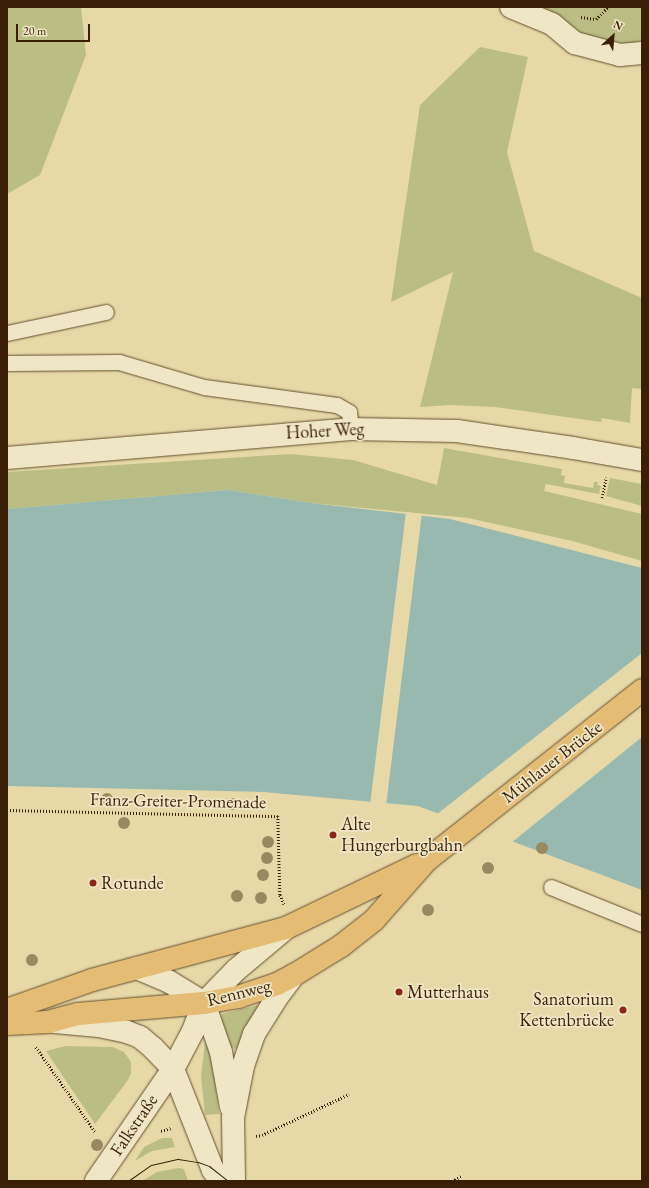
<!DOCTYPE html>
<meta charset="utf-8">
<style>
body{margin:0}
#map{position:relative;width:649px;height:1188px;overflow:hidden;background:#e7d9a7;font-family:"EB Garamond",serif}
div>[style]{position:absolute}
.green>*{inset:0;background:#babe84}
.water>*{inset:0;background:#98b9af}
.pier>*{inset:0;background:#e7d9a7;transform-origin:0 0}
.path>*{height:2.5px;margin-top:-1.25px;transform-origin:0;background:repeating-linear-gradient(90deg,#3a1f06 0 1px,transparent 0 3px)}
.roads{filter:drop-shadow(0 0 1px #654e2e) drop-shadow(0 0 1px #654e2e)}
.service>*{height:15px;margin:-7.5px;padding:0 7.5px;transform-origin:7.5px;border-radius:7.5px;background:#efe6c6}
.minor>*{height:22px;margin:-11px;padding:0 11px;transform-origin:11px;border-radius:11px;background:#efe6c6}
.tertiary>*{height:22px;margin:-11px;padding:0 11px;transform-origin:11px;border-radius:11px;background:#efe6c6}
.primary>*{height:22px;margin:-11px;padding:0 11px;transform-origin:11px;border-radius:11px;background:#e4bc74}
.tram>*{height:1px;margin:-0.5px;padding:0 0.5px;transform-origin:0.5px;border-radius:0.5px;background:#3a1f06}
.trees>*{width:12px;height:12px;margin:-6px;border-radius:50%;background:#998960}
.dots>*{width:11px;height:11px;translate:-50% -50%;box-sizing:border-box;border:2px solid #efe6c6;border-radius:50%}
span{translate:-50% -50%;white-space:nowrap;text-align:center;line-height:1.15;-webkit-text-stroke:3.5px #efe6c6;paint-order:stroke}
.street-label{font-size:18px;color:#3a1f06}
.poi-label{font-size:18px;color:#3a1f06}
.left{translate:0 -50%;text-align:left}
.right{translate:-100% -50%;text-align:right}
.frame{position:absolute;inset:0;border:8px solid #3a1f06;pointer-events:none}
.north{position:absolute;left:593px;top:16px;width:40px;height:40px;-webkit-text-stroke:3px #efe6c6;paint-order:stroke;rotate:26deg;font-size:11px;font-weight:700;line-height:16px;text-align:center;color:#3a1f06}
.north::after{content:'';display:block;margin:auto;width:14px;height:18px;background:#3a1f06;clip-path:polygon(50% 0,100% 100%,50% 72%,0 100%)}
.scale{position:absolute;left:16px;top:24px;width:74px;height:18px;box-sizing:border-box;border:2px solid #3a1f06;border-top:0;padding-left:5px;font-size:12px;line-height:14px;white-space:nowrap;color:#3a1f06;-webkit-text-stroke:3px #efe6c6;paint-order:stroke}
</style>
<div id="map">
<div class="green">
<i style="clip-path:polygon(7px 7px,81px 7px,86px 55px,40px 175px,7px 194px)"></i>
<i style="clip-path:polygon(541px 7px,642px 7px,642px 41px,629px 44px,589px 37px)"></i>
<i style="clip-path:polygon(480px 47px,528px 57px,507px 152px,534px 251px,642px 298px,642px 389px,632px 388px,630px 423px,602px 418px,601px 422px,495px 407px,450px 405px,420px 407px,453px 272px,391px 302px,420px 105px)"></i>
<i style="clip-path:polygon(444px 448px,562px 469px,561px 475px,565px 476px,564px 483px,593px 488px,594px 482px,598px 482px,597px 485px,601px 486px,599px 494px,546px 484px,544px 491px,642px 514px,642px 561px,572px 541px,468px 518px,311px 503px,229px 490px,7px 509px,7px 472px,291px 454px,353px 460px,437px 485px)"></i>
<i style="clip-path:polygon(610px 478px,642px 484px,642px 506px,606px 496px)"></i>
<i style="clip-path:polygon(258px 1005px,259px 1005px,239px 1049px,229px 1048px,220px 1017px,222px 1014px)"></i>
<i style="clip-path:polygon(205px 1041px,207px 1041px,214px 1069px,219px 1114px,205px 1115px,201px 1077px)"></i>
<i style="clip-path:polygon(66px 1046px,113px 1047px,124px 1052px,131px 1062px,131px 1073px,128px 1080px,95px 1124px,46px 1051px)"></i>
<i style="clip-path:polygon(162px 1138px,172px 1138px,175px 1147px,152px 1151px,135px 1161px,144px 1147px)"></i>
<i style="clip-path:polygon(179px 1168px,184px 1169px,188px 1181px,142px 1181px,157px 1172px)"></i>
</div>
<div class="water">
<i style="clip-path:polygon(229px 490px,311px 503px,450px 519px,642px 568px,642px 890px,418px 806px,263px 792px,7px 786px,7px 509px)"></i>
</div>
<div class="pier">
<i style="left:406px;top:512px;width:16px;height:296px;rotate:7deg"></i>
<i style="clip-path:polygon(642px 653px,642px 737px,511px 843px,436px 815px)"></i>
</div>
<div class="path">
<i style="left:581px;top:17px;width:15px;rotate:8deg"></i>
<i style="left:596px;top:19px;width:17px;rotate:-45deg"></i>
<i style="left:602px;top:498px;width:21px;rotate:-79deg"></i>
<i style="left:7px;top:810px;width:271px;rotate:1.3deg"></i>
<i style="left:278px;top:816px;width:79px;rotate:88.5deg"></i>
<i style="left:280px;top:895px;width:10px;rotate:66deg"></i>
<i style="left:36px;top:1047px;width:105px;rotate:55.1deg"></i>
<i style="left:161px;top:1131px;width:10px;rotate:-17deg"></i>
<i style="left:256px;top:1136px;width:6px;rotate:-9deg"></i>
<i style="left:262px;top:1135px;width:96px;rotate:-25.2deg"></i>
<i style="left:452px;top:1181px;width:10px;rotate:-29deg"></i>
</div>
<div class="roads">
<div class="service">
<i style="left:7px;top:333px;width:101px;rotate:-12deg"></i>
<i style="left:7px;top:363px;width:112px;rotate:-0.5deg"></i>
<i style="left:119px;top:362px;width:89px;rotate:16.4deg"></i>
<i style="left:204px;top:387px;width:134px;rotate:7.7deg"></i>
<i style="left:337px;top:405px;width:14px;rotate:30deg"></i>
<i style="left:349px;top:412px;width:17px;rotate:83deg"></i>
<i style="left:551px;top:887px;width:98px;rotate:22.1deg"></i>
</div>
<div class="minor">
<i style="left:511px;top:7px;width:44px;rotate:22.5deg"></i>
<i style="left:552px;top:24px;width:30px;rotate:40deg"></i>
<i style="left:575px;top:43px;width:47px;rotate:14.9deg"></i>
<i style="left:620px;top:55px;width:22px;rotate:-5deg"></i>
<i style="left:96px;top:1181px;width:136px;rotate:-55.5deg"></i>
<i style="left:173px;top:1069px;width:43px;rotate:-62.2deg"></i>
<i style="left:193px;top:1031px;width:30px;rotate:-69deg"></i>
<i style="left:204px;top:1003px;width:46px;rotate:-45.9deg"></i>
<i style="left:236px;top:970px;width:65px;rotate:-40deg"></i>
</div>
<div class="tertiary">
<i style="left:7px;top:458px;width:345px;rotate:-4.8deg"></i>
<i style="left:351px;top:429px;width:106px;rotate:1.1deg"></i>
<i style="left:457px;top:431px;width:117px;rotate:8.3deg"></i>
<i style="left:573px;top:448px;width:70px;rotate:9.9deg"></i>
<i style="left:137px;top:968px;width:34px;rotate:23deg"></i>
<i style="left:168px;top:981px;width:42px;rotate:31.4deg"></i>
<i style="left:204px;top:1003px;width:52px;rotate:70.9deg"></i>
<i style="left:221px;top:1052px;width:56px;rotate:79.7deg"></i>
<i style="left:55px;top:1022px;width:44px;rotate:5.2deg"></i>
<i style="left:99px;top:1026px;width:29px;rotate:12deg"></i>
<i style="left:127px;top:1032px;width:14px;rotate:21deg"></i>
<i style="left:140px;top:1037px;width:17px;rotate:40deg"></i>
<i style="left:153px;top:1048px;width:29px;rotate:46deg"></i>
<i style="left:173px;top:1069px;width:109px;rotate:68.4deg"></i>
<i style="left:213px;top:1170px;width:14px;rotate:54deg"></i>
<i style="left:234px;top:1181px;width:63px;rotate:-90.9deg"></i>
<i style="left:233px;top:1118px;width:53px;rotate:-79.1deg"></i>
<i style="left:243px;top:1066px;width:34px;rotate:-71deg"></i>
<i style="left:254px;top:1034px;width:40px;rotate:-58deg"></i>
<i style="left:275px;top:1000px;width:31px;rotate:-53deg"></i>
</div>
<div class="primary">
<i style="left:7px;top:1010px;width:90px;rotate:-19.4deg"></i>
<i style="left:92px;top:980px;width:201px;rotate:-15deg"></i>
<i style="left:286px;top:928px;width:145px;rotate:-25.7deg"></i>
<i style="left:7px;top:1024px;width:41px;rotate:-2.8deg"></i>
<i style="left:48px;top:1022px;width:31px;rotate:-15deg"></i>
<i style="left:78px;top:1014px;width:126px;rotate:-5deg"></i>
<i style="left:204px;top:1003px;width:35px;rotate:-10deg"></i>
<i style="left:238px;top:997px;width:41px;rotate:-18.4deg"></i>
<i style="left:277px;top:984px;width:19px;rotate:-28deg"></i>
<i style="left:294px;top:975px;width:55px;rotate:-31.7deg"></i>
<i style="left:341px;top:946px;width:42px;rotate:-38.2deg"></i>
<i style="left:374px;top:920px;width:80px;rotate:-48.5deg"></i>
<i style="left:427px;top:860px;width:274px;rotate:-38.3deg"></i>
</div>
</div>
<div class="tram">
<i style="left:128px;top:1181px;width:28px;rotate:-35deg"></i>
<i style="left:151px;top:1165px;width:28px;rotate:-13deg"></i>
<i style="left:178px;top:1159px;width:20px;rotate:9deg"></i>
<i style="left:198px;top:1162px;width:12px;rotate:20deg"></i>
<i style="left:209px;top:1166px;width:24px;rotate:38deg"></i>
</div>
<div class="trees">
<i style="left:107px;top:799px"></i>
<i style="left:232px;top:804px"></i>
<i style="left:124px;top:823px"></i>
<i style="left:268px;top:842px"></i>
<i style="left:542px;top:848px"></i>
<i style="left:267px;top:858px"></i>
<i style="left:488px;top:868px"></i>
<i style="left:263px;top:875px"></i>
<i style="left:237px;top:896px"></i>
<i style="left:261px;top:898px"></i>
<i style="left:428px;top:910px"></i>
<i style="left:32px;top:960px"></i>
<i style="left:97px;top:1145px"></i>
</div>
<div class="dots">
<i style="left:333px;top:835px;background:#8f2418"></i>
<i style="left:93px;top:883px;background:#8f2418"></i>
<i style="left:399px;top:992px;background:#8f2418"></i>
<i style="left:623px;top:1010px;background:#8f2418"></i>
</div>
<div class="street-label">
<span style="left:325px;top:431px;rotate:-3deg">Hoher Weg</span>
<span style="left:552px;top:762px;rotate:-38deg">Mühlauer Brücke</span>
<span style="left:178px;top:801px;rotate:1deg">Franz-Greiter-Promenade</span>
<span style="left:239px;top:993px;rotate:-14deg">Rennweg</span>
<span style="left:134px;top:1125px;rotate:-56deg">Falkstraße</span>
</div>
<div class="poi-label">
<span class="left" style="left:341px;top:835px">Alte<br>Hungerburgbahn</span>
<span class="left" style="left:101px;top:883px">Rotunde</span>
<span class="left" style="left:407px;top:992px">Mutterhaus</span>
<span class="right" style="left:614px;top:1010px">Sanatorium<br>Kettenbrücke</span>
</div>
<div class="frame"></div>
<div class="north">N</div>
<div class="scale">20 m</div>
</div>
